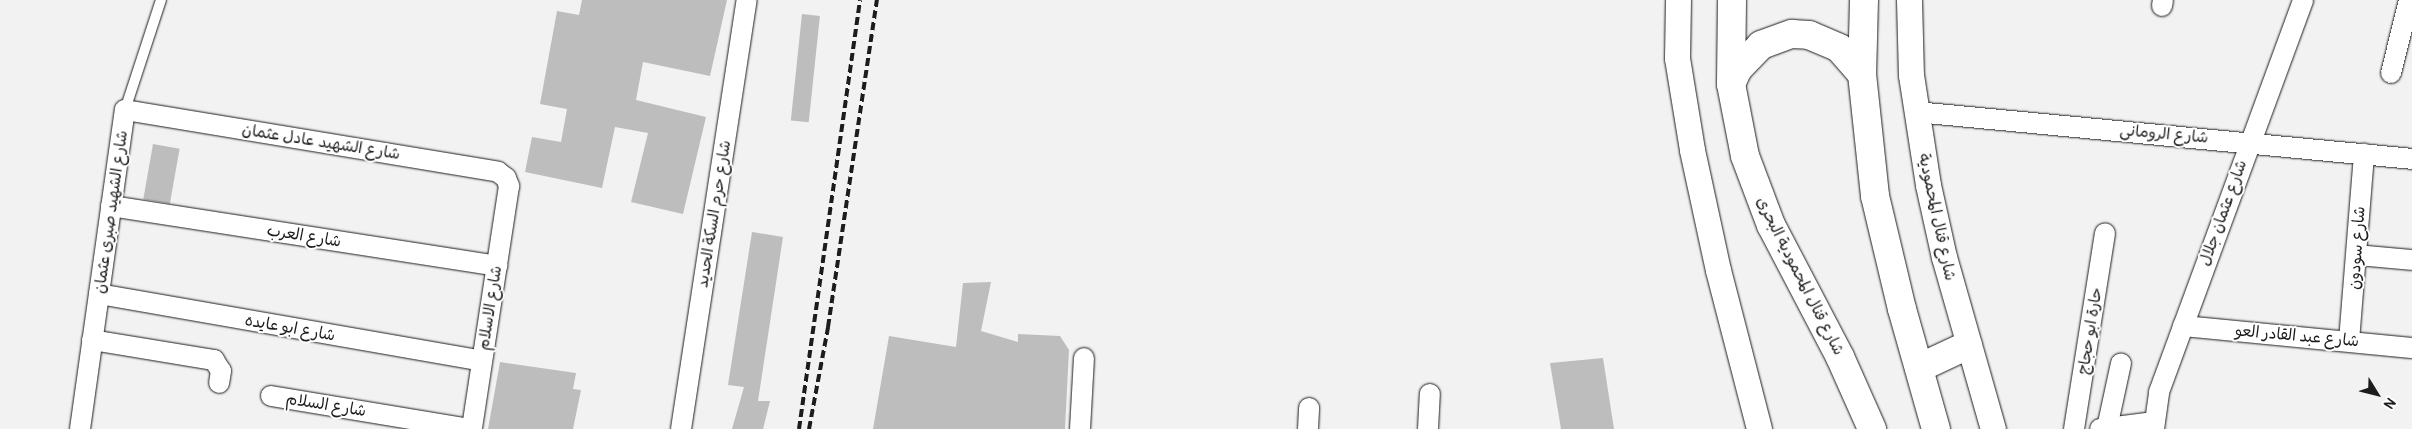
<!DOCTYPE html>
<meta charset="utf-8">
<style>
body{margin:0}
#map{position:relative;width:2412px;height:429px;overflow:hidden;background:#f2f2f2;font-family:Pangolin,"Playpen Sans Arabic",sans-serif}
div>[style]{position:absolute}
.building>*{inset:0;background:#bdbdbd;transform-origin:0 0}
.roads{filter:drop-shadow(0 0 1px #1c1c1c) drop-shadow(0 0 1px #1c1c1c)}
.service>*{height:10px;margin:-5px;padding:0 5px;transform-origin:5px;border-radius:5px;background:#fff}
.minor>*{height:20px;margin:-10px;padding:0 10px;transform-origin:10px;border-radius:10px;background:#fff}
.tertiary>*{height:25px;margin:-12.5px;padding:0 12.5px;transform-origin:12.5px;border-radius:12.5px;background:#fff}
.secondary>*{height:28px;margin:-14px;padding:0 14px;transform-origin:14px;border-radius:14px;background:#fff}
.rail>*{height:4px;margin-top:-2px;transform-origin:0;background:repeating-linear-gradient(90deg,#1c1c1c 0 8px,transparent 0 12px)}
span{translate:-50% -50%;white-space:nowrap;text-align:center;line-height:1.15;-webkit-text-stroke:4px #fff;paint-order:stroke}
.street-label{font-size:16px;color:#1c1c1c}
.north{position:absolute;left:2352px;top:369px;width:50px;height:50px;-webkit-text-stroke:4px #fff;paint-order:stroke;rotate:126deg;font-size:14px;font-weight:700;line-height:20px;text-align:center;color:#1c1c1c}
.north::after{content:'';display:block;margin:auto;width:18px;height:22px;background:#1c1c1c;clip-path:polygon(50% 0,100% 100%,50% 72%,0 100%)}
</style>
<div id="map">
<div class="building">
<i style="clip-path:polygon(582px 0,727px 0,710px 76px,643px 62px,636px 100px,706px 117px,683px 214px,631px 202px,648px 133px,615px 127px,602px 188px,525px 172px,532px 137px,561px 142px,567px 109px,540px 104px,557px 11px,579px 15px)"></i>
<i style="left:802px;top:14px;width:18px;height:107px;rotate:6deg"></i>
<i style="left:153px;top:144px;width:27px;height:56px;rotate:10deg"></i>
<i style="clip-path:polygon(752px 232px,783px 237px,758px 401px,770px 401px,763px 429px,732px 429px,744px 387px,728px 385px)"></i>
<i style="clip-path:polygon(991px 282px,981px 331px,1018px 342px,1018px 334px,1060px 336px,1069px 350px,1065px 429px,873px 429px,889px 336px,956px 347px,963px 283px)"></i>
<i style="clip-path:polygon(1603px 358px,1614px 429px,1561px 429px,1550px 363px)"></i>
<i style="clip-path:polygon(500px 362px,576px 373px,573px 389px,581px 390px,573px 429px,488px 429px)"></i>
</div>
<div class="roads">
<div class="service">
<i style="left:125px;top:110px;width:116px;rotate:-71.9deg"></i>
</div>
<div class="minor">
<i style="left:2162px;top:6px;width:6px;rotate:-81deg"></i>
<i style="left:2391px;top:73px;width:75px;rotate:-76.1deg"></i>
<i style="left:1916px;top:112px;width:498px;rotate:5.4deg"></i>
<i style="left:111px;top:206px;width:391px;rotate:8.8deg"></i>
<i style="left:2357px;top:255px;width:55px;rotate:5.2deg"></i>
<i style="left:99px;top:294px;width:388px;rotate:9.9deg"></i>
<i style="left:2183px;top:326px;width:230px;rotate:5.5deg"></i>
<i style="left:92px;top:340px;width:124px;rotate:9.3deg"></i>
<i style="left:214px;top:360px;width:13px;rotate:58deg"></i>
<i style="left:221px;top:371px;width:12px;rotate:99deg"></i>
<i style="left:2349px;top:341px;width:188px;rotate:-85.4deg"></i>
<i style="left:271px;top:396px;width:202px;rotate:9.4deg"></i>
<i style="left:2107px;top:428px;width:66px;rotate:-77.8deg"></i>
<i style="left:80px;top:429px;width:322px;rotate:-82deg"></i>
<i style="left:125px;top:110px;width:378px;rotate:9.4deg"></i>
<i style="left:498px;top:172px;width:10px;rotate:37deg"></i>
<i style="left:506px;top:178px;width:9px;rotate:69deg"></i>
<i style="left:509px;top:186px;width:246px;rotate:98.7deg"></i>
<i style="left:681px;top:429px;width:434px;rotate:-81.3deg"></i>
<i style="left:1080px;top:429px;width:71px;rotate:-86.8deg"></i>
<i style="left:1308px;top:429px;width:21px;rotate:-87deg"></i>
<i style="left:1428px;top:429px;width:35px;rotate:-87deg"></i>
<i style="left:2074px;top:429px;width:198px;rotate:-81deg"></i>
<i style="left:2100px;top:429px;width:53px;rotate:-7.5deg"></i>
<i style="left:2154px;top:429px;width:37px;rotate:-82deg"></i>
<i style="left:2159px;top:392px;width:418px;rotate:-69.8deg"></i>
</div>
<div class="tertiary">
<i style="left:1678px;top:0;width:58px;rotate:91deg"></i>
<i style="left:1677px;top:58px;width:93px;rotate:80.7deg"></i>
<i style="left:1692px;top:150px;width:123px;rotate:77.8deg"></i>
<i style="left:1718px;top:270px;width:164px;rotate:75.5deg"></i>
<i style="left:1909px;top:0;width:75px;rotate:88.5deg"></i>
<i style="left:1911px;top:75px;width:111px;rotate:81.2deg"></i>
<i style="left:1928px;top:185px;width:74px;rotate:77.5deg"></i>
<i style="left:1944px;top:257px;width:179px;rotate:74.1deg"></i>
</div>
<div class="secondary">
<i style="left:1732px;top:0;width:84px;rotate:90.7deg"></i>
<i style="left:1731px;top:84px;width:73px;rotate:79deg"></i>
<i style="left:1745px;top:156px;width:74px;rotate:69.4deg"></i>
<i style="left:1771px;top:225px;width:149px;rotate:62.4deg"></i>
<i style="left:1840px;top:357px;width:79px;rotate:66deg"></i>
<i style="left:1864px;top:0;width:74px;rotate:91.5deg"></i>
<i style="left:1862px;top:74px;width:123px;rotate:83.9deg"></i>
<i style="left:1875px;top:196px;width:116px;rotate:76.6deg"></i>
<i style="left:1902px;top:309px;width:125px;rotate:74.2deg"></i>
<i style="left:1731px;top:84px;width:17px;rotate:-65deg"></i>
<i style="left:1738px;top:69px;width:33px;rotate:-46deg"></i>
<i style="left:1761px;top:45px;width:33px;rotate:-20deg"></i>
<i style="left:1792px;top:34px;width:17px;rotate:3deg"></i>
<i style="left:1809px;top:35px;width:33px;rotate:23deg"></i>
<i style="left:1839px;top:48px;width:35px;rotate:49deg"></i>
<i style="left:1919px;top:368px;width:54px;rotate:-25.1deg"></i>
</div>
</div>
<div class="rail">
<i style="left:799px;top:429px;width:433px;rotate:-81.9deg"></i>
<i style="left:809px;top:429px;width:104px;rotate:-79.4deg"></i>
<i style="left:828px;top:327px;width:331px;rotate:-81.5deg"></i>
</div>
<div class="street-label">
<span style="left:2164px;top:134px;rotate:5deg">شارع الرومانى</span>
<span style="left:321px;top:142px;rotate:9deg">شارع الشهيد عادل عثمان</span>
<span style="left:111px;top:212px;rotate:-82deg">شارع الشهيد صبرى عثمان</span>
<span style="left:2223px;top:213px;rotate:-70deg">شارع عثمان جلال</span>
<span style="left:714px;top:214px;rotate:-81deg">شارع حرم السكة الحديد</span>
<span style="left:1937px;top:217px;rotate:78deg">شارع قنال المحمودية</span>
<span style="left:304px;top:236px;rotate:9deg">شارع العرب</span>
<span style="left:2357px;top:248px;rotate:-86deg">شارع سودون</span>
<span style="left:1800px;top:276px;rotate:63deg">شارع قنال المحمودية البحرى</span>
<span style="left:490px;top:308px;rotate:-81deg">شارع الاسلام</span>
<span style="left:290px;top:328px;rotate:10deg">شارع ابو عايده</span>
<span style="left:2090px;top:331px;rotate:-81deg">حارة ابو حجاج</span>
<span style="left:2297px;top:336px;rotate:5deg">شارع عبد القادر العو</span>
<span style="left:326px;top:405px;rotate:9deg">شارع السلام</span>
</div>
<div class="north">N</div>
</div>
